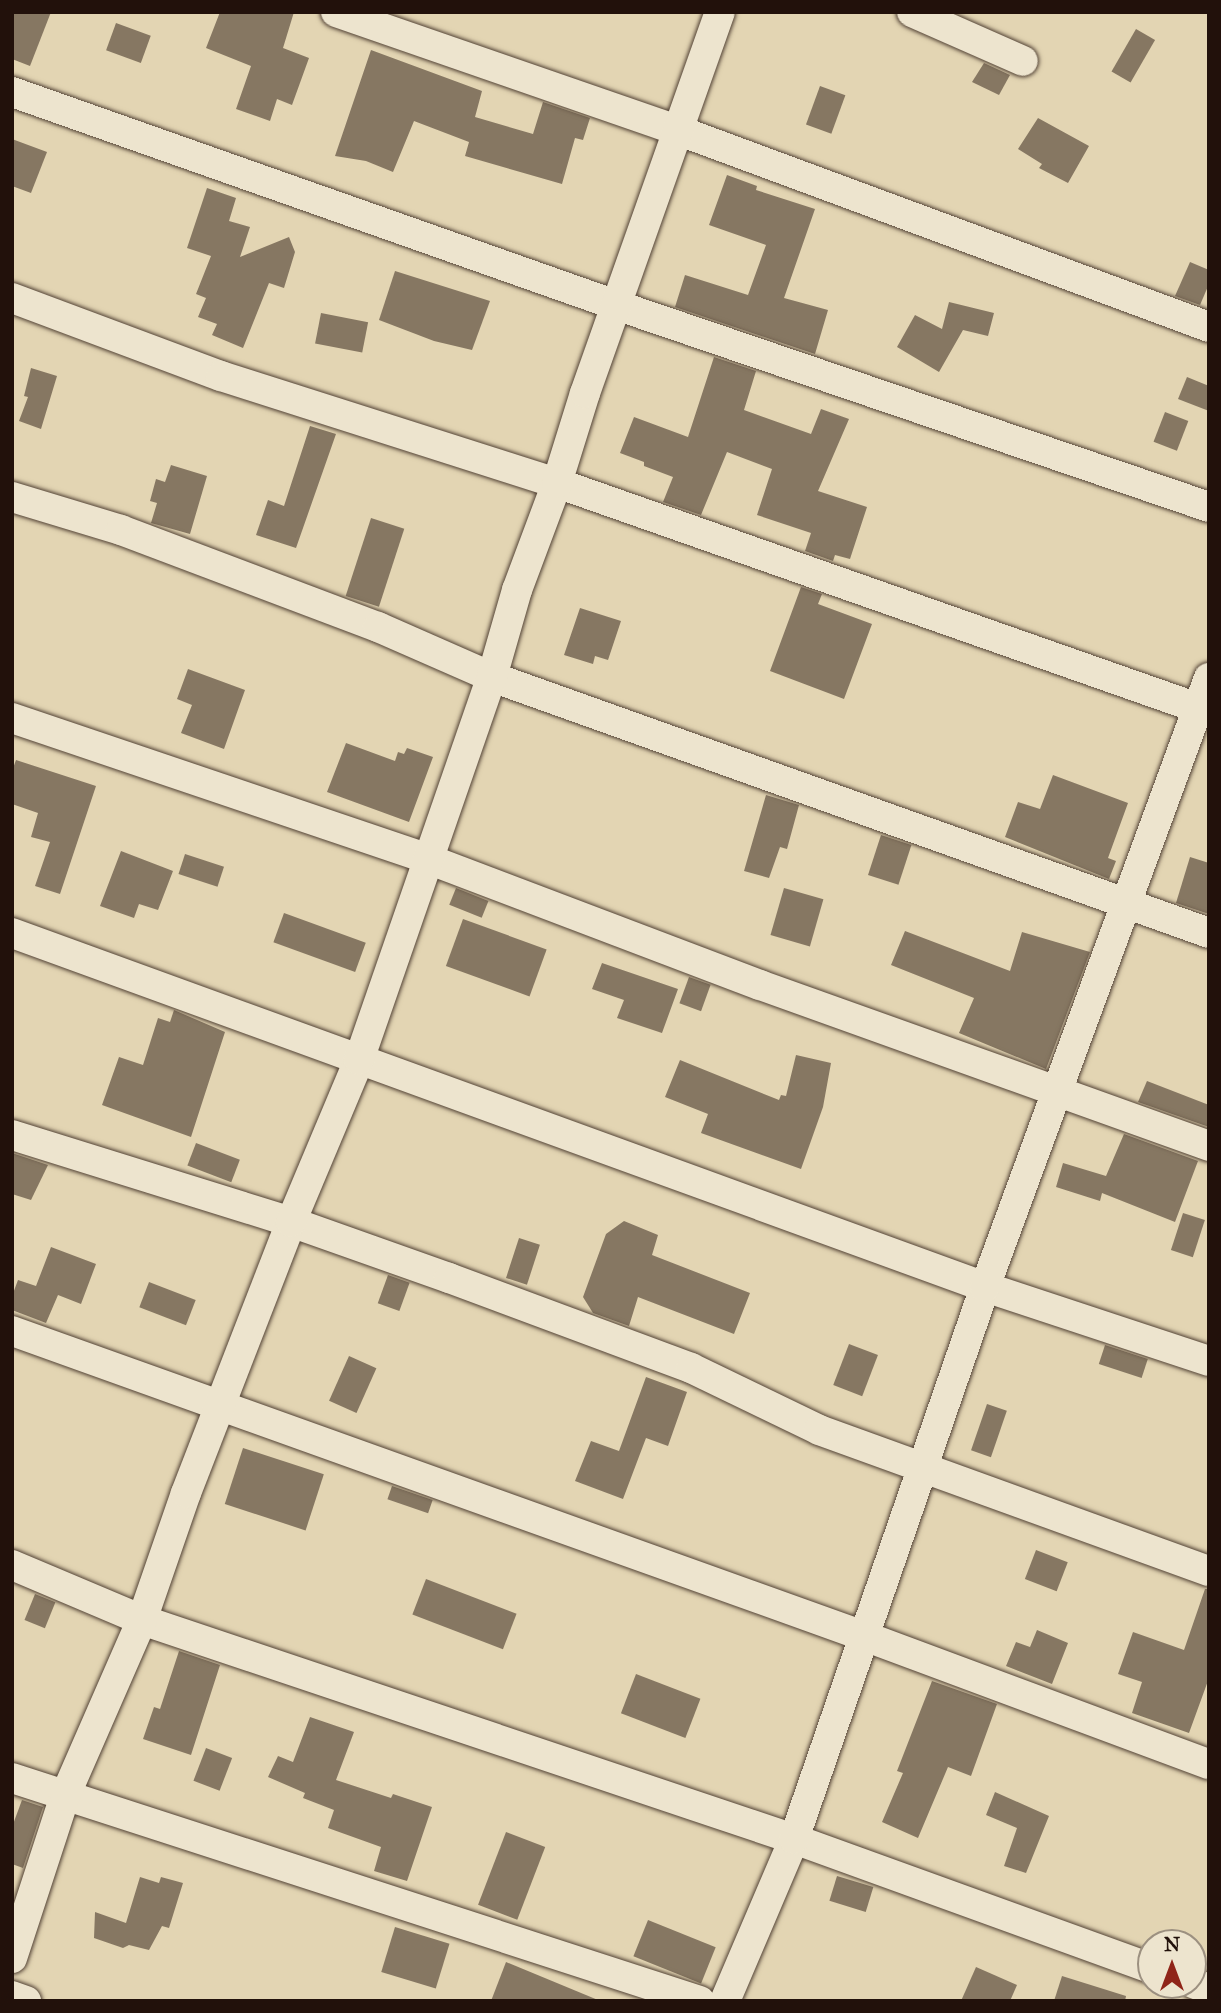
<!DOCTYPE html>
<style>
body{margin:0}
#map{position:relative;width:1221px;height:2013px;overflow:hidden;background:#e3d5b3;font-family:"IM FELL Great Primer",serif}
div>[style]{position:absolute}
.building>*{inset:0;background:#867762;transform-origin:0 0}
.roads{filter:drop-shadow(0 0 2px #524235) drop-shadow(0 0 2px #524235)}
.minor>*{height:30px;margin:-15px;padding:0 15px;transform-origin:15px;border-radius:15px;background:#ede4ce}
span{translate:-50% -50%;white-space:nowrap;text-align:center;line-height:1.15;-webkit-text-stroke:7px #ede4ce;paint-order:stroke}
.frame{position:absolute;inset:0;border:14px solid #22110b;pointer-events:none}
.north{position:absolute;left:1137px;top:1929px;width:70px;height:70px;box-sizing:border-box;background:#ede4ce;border:2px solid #9c9080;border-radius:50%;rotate:0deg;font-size:19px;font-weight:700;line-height:28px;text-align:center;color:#22110b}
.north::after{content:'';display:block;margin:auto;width:24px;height:32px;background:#8f2418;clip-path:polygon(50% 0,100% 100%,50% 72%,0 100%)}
</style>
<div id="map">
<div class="building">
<i style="clip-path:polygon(12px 12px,51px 12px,30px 66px,12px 59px)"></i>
<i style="clip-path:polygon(220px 12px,294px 12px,283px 48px,309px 58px,292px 105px,277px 99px,270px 121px,236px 109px,251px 66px,206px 48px)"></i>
<i style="left:116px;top:23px;width:37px;height:29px;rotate:20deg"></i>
<i style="left:1136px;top:29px;width:22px;height:49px;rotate:30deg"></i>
<i style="clip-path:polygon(371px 50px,482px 91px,475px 117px,533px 134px,543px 102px,590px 118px,583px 140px,575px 138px,562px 184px,465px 156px,469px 142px,414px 121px,393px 172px,366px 161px,335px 156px)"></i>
<i style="clip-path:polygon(984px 63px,1010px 75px,999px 95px,972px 82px)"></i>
<i style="left:820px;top:86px;width:27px;height:41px;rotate:20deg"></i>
<i style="clip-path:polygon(1038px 118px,1089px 146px,1068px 183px,1039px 168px,1042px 164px,1018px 149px)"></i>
<i style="clip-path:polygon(12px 139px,47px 152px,31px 193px,12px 186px)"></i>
<i style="clip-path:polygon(727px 175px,757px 186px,756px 190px,815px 209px,784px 298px,828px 310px,815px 354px,675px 307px,685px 275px,748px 295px,766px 245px,709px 225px)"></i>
<i style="clip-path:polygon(207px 188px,236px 198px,229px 221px,250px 227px,240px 257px,289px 237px,295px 252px,284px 288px,269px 283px,243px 348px,212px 335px,217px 324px,198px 317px,206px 298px,196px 294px,211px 256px,187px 248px)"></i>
<i style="clip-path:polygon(1190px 262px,1209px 270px,1209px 284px,1200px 305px,1175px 296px)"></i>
<i style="clip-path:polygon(395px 271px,490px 301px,472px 350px,434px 341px,379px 320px)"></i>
<i style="clip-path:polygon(949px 302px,994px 313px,988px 336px,963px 330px,939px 372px,897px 347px,915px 315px,942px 329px)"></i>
<i style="left:321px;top:313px;width:48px;height:31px;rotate:11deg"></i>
<i style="clip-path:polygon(714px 357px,756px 371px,744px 410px,811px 434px,821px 409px,849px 419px,818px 491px,867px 507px,850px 559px,835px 555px,833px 561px,805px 551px,811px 533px,757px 515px,772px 469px,727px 452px,701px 515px,663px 502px,673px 477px,644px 466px,644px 462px,620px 453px,634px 417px,688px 437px)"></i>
<i style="clip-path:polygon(31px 368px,57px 376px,41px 429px,19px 421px,28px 397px,24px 396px)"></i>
<i style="clip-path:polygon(1187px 377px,1209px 386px,1209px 411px,1178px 399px)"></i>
<i style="left:1165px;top:412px;width:25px;height:32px;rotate:21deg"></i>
<i style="clip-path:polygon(310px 426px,336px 434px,296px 548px,256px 535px,268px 500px,284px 506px)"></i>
<i style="clip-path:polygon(171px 465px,207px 476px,190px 534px,151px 523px,157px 503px,150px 501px,156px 479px,165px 482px)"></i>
<i style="left:371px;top:518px;width:35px;height:82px;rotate:18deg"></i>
<i style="clip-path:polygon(801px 587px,822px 594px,818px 604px,872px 624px,844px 699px,770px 671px)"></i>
<i style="clip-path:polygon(580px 608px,621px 621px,608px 660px,595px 656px,593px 664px,564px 655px)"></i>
<i style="clip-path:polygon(188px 669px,245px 690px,224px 749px,181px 733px,192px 705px,177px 699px)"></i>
<i style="clip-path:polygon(346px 743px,395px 761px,398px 752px,404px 754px,407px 748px,433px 757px,409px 822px,327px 792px)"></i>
<i style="clip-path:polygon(16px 760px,96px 786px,60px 894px,35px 886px,50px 842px,31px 837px,38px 813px,12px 804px,12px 771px)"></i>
<i style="clip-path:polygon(1053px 775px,1128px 803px,1108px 858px,1116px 861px,1109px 879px,1005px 837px,1018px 802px,1040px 809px)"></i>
<i style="clip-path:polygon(766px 795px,799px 805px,787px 849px,780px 847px,769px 878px,744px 871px)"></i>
<i style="left:881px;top:835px;width:32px;height:42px;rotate:18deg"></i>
<i style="clip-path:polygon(121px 851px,173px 871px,158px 910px,139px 904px,134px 918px,100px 906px)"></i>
<i style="left:185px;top:854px;width:41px;height:21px;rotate:18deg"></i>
<i style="clip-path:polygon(1190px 857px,1209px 863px,1209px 914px,1176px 903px)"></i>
<i style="left:456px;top:888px;width:35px;height:18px;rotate:22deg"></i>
<i style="left:784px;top:888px;width:41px;height:49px;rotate:16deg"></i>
<i style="left:284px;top:913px;width:87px;height:31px;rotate:20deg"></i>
<i style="left:463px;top:919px;width:89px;height:50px;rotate:20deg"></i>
<i style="clip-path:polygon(905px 931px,1010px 971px,1022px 932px,1090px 952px,1046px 1069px,959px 1033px,974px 998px,891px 965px)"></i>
<i style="clip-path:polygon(602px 963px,678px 989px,662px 1033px,617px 1018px,624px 1000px,592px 989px)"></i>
<i style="left:689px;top:977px;width:23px;height:28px;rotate:20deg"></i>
<i style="clip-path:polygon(174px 1010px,225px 1032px,191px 1137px,102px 1105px,119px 1057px,143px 1065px,158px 1018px,170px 1022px)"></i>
<i style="clip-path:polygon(796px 1055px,831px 1063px,823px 1107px,801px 1169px,701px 1133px,708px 1114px,665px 1097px,680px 1060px,779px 1100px,781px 1095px,786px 1096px)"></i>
<i style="clip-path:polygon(1147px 1081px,1209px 1105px,1209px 1127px,1138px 1102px)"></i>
<i style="clip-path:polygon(1124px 1134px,1198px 1161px,1175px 1222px,1102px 1193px,1100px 1201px,1056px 1187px,1063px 1163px,1106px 1176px)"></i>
<i style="left:196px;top:1143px;width:47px;height:24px;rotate:21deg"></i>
<i style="clip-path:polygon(12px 1153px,48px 1165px,31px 1200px,12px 1194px)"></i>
<i style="left:1183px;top:1213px;width:23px;height:39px;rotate:18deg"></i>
<i style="clip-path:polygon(624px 1221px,658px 1235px,652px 1255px,750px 1293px,734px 1334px,638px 1297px,629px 1326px,593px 1313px,583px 1297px,606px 1234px)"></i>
<i style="left:519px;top:1238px;width:22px;height:42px;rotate:18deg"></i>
<i style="clip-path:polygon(51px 1247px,96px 1264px,81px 1304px,58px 1295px,46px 1323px,12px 1310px,12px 1296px,18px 1280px,36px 1286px)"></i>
<i style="left:388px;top:1275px;width:23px;height:30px;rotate:20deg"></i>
<i style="left:149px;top:1282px;width:50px;height:27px;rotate:21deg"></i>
<i style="left:849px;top:1344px;width:31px;height:44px;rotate:21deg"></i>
<i style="left:1105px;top:1345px;width:45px;height:20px;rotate:18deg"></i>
<i style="left:349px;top:1356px;width:30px;height:49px;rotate:24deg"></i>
<i style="clip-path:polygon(646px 1377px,687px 1392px,668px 1446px,646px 1438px,623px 1499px,575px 1481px,591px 1441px,619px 1451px)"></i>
<i style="left:987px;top:1404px;width:21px;height:49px;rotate:19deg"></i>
<i style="left:243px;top:1448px;width:85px;height:59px;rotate:18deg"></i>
<i style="left:392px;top:1486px;width:43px;height:14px;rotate:19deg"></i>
<i style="left:1036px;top:1550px;width:34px;height:31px;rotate:21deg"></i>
<i style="left:426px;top:1579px;width:97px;height:38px;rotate:21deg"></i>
<i style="clip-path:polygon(1205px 1589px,1209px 1589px,1209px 1678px,1189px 1733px,1132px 1713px,1142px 1682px,1118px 1674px,1133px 1632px,1184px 1650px)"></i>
<i style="left:35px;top:1594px;width:22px;height:28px;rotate:22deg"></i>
<i style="clip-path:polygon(1037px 1630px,1068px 1643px,1052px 1684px,1006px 1666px,1016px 1642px,1030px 1647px)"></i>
<i style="clip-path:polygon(179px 1651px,220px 1665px,191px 1755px,143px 1739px,154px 1707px,160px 1709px)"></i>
<i style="left:636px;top:1674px;width:69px;height:42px;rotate:21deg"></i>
<i style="clip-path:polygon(932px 1681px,997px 1704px,971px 1776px,948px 1767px,918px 1838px,882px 1822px,903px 1773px,897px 1771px)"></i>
<i style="clip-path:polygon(310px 1717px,354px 1732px,336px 1780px,391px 1798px,393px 1794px,432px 1807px,407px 1881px,374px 1871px,381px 1847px,328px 1828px,334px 1810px,303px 1798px,305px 1793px,268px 1777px,278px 1756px,293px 1762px)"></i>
<i style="left:206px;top:1748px;width:28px;height:35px;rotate:21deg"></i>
<i style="clip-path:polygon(995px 1792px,1049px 1816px,1026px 1873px,1004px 1866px,1017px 1828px,986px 1815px)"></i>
<i style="clip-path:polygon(22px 1800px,43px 1807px,23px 1868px,12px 1864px,12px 1827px)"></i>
<i style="left:506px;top:1832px;width:42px;height:78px;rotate:21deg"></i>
<i style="left:837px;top:1876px;width:38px;height:26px;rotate:17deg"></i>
<i style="clip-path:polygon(140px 1877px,159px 1883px,161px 1877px,183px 1883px,169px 1928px,162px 1926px,149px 1950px,129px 1945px,123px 1948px,94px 1938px,95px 1912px,126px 1923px)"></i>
<i style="left:648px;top:1920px;width:73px;height:39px;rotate:22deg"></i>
<i style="left:395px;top:1927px;width:57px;height:47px;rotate:17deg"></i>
<i style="clip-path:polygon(506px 1962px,598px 2000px,598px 2001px,491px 2001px)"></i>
<i style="clip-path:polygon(976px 1967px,1017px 1985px,1010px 2001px,961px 2001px)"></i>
<i style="clip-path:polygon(1062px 1976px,1126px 1996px,1125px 2001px,1054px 2001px)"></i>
</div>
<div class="roads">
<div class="minor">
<i style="left:336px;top:12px;width:364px;rotate:19.1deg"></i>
<i style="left:680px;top:131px;width:564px;rotate:20.33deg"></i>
<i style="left:912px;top:12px;width:121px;rotate:23.8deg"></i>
<i style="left:12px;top:92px;width:640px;rotate:19.43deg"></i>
<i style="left:616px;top:305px;width:626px;rotate:18.81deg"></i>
<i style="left:12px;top:298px;width:223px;rotate:20.5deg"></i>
<i style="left:221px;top:376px;width:353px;rotate:17.7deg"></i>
<i style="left:557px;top:483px;width:691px;rotate:19.35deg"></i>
<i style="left:12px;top:497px;width:114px;rotate:16.8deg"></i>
<i style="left:121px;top:530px;width:275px;rotate:20.7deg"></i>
<i style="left:378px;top:627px;width:124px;rotate:23.7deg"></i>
<i style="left:492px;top:677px;width:761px;rotate:19.65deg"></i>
<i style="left:12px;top:718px;width:439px;rotate:18.7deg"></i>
<i style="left:428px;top:859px;width:355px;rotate:20.8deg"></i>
<i style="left:760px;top:985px;width:477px;rotate:19.7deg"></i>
<i style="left:12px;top:933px;width:1035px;rotate:19.99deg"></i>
<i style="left:985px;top:1287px;width:236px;rotate:18.3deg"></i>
<i style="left:12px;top:1135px;width:292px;rotate:17.3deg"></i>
<i style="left:291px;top:1222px;width:168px;rotate:19.5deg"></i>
<i style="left:449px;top:1278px;width:258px;rotate:20.4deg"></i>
<i style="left:691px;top:1368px;width:142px;rotate:25.8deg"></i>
<i style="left:819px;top:1430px;width:415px;rotate:19.9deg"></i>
<i style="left:12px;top:1331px;width:905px;rotate:19.7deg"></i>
<i style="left:864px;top:1636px;width:368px;rotate:20.4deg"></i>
<i style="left:12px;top:1565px;width:141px;rotate:22.9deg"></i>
<i style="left:142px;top:1620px;width:688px;rotate:18.57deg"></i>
<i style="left:794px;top:1839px;width:380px;rotate:19.9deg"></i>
<i style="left:12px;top:1778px;width:723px;rotate:17.96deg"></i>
<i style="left:12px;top:1958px;width:170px;rotate:-71.9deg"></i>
<i style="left:65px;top:1796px;width:192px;rotate:-66.4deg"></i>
<i style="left:142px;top:1620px;width:134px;rotate:-70.9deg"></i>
<i style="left:186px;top:1493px;width:291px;rotate:-68.8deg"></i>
<i style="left:291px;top:1222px;width:176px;rotate:-67.2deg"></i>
<i style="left:359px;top:1060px;width:405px;rotate:-70.9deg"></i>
<i style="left:492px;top:677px;width:91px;rotate:-74deg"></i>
<i style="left:517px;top:590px;width:114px;rotate:-69.5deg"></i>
<i style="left:557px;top:483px;width:94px;rotate:-72.7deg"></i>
<i style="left:585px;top:393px;width:404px;rotate:-70.5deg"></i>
<i style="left:1193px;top:1983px;width:17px;rotate:21deg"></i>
<i style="left:12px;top:1996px;width:15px;rotate:20deg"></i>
<i style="left:725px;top:2001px;width:176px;rotate:-66.9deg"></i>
<i style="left:794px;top:1839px;width:584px;rotate:-70.91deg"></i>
<i style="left:985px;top:1287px;width:649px;rotate:-69.81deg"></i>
</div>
</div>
<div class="frame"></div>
<div class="north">N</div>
</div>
